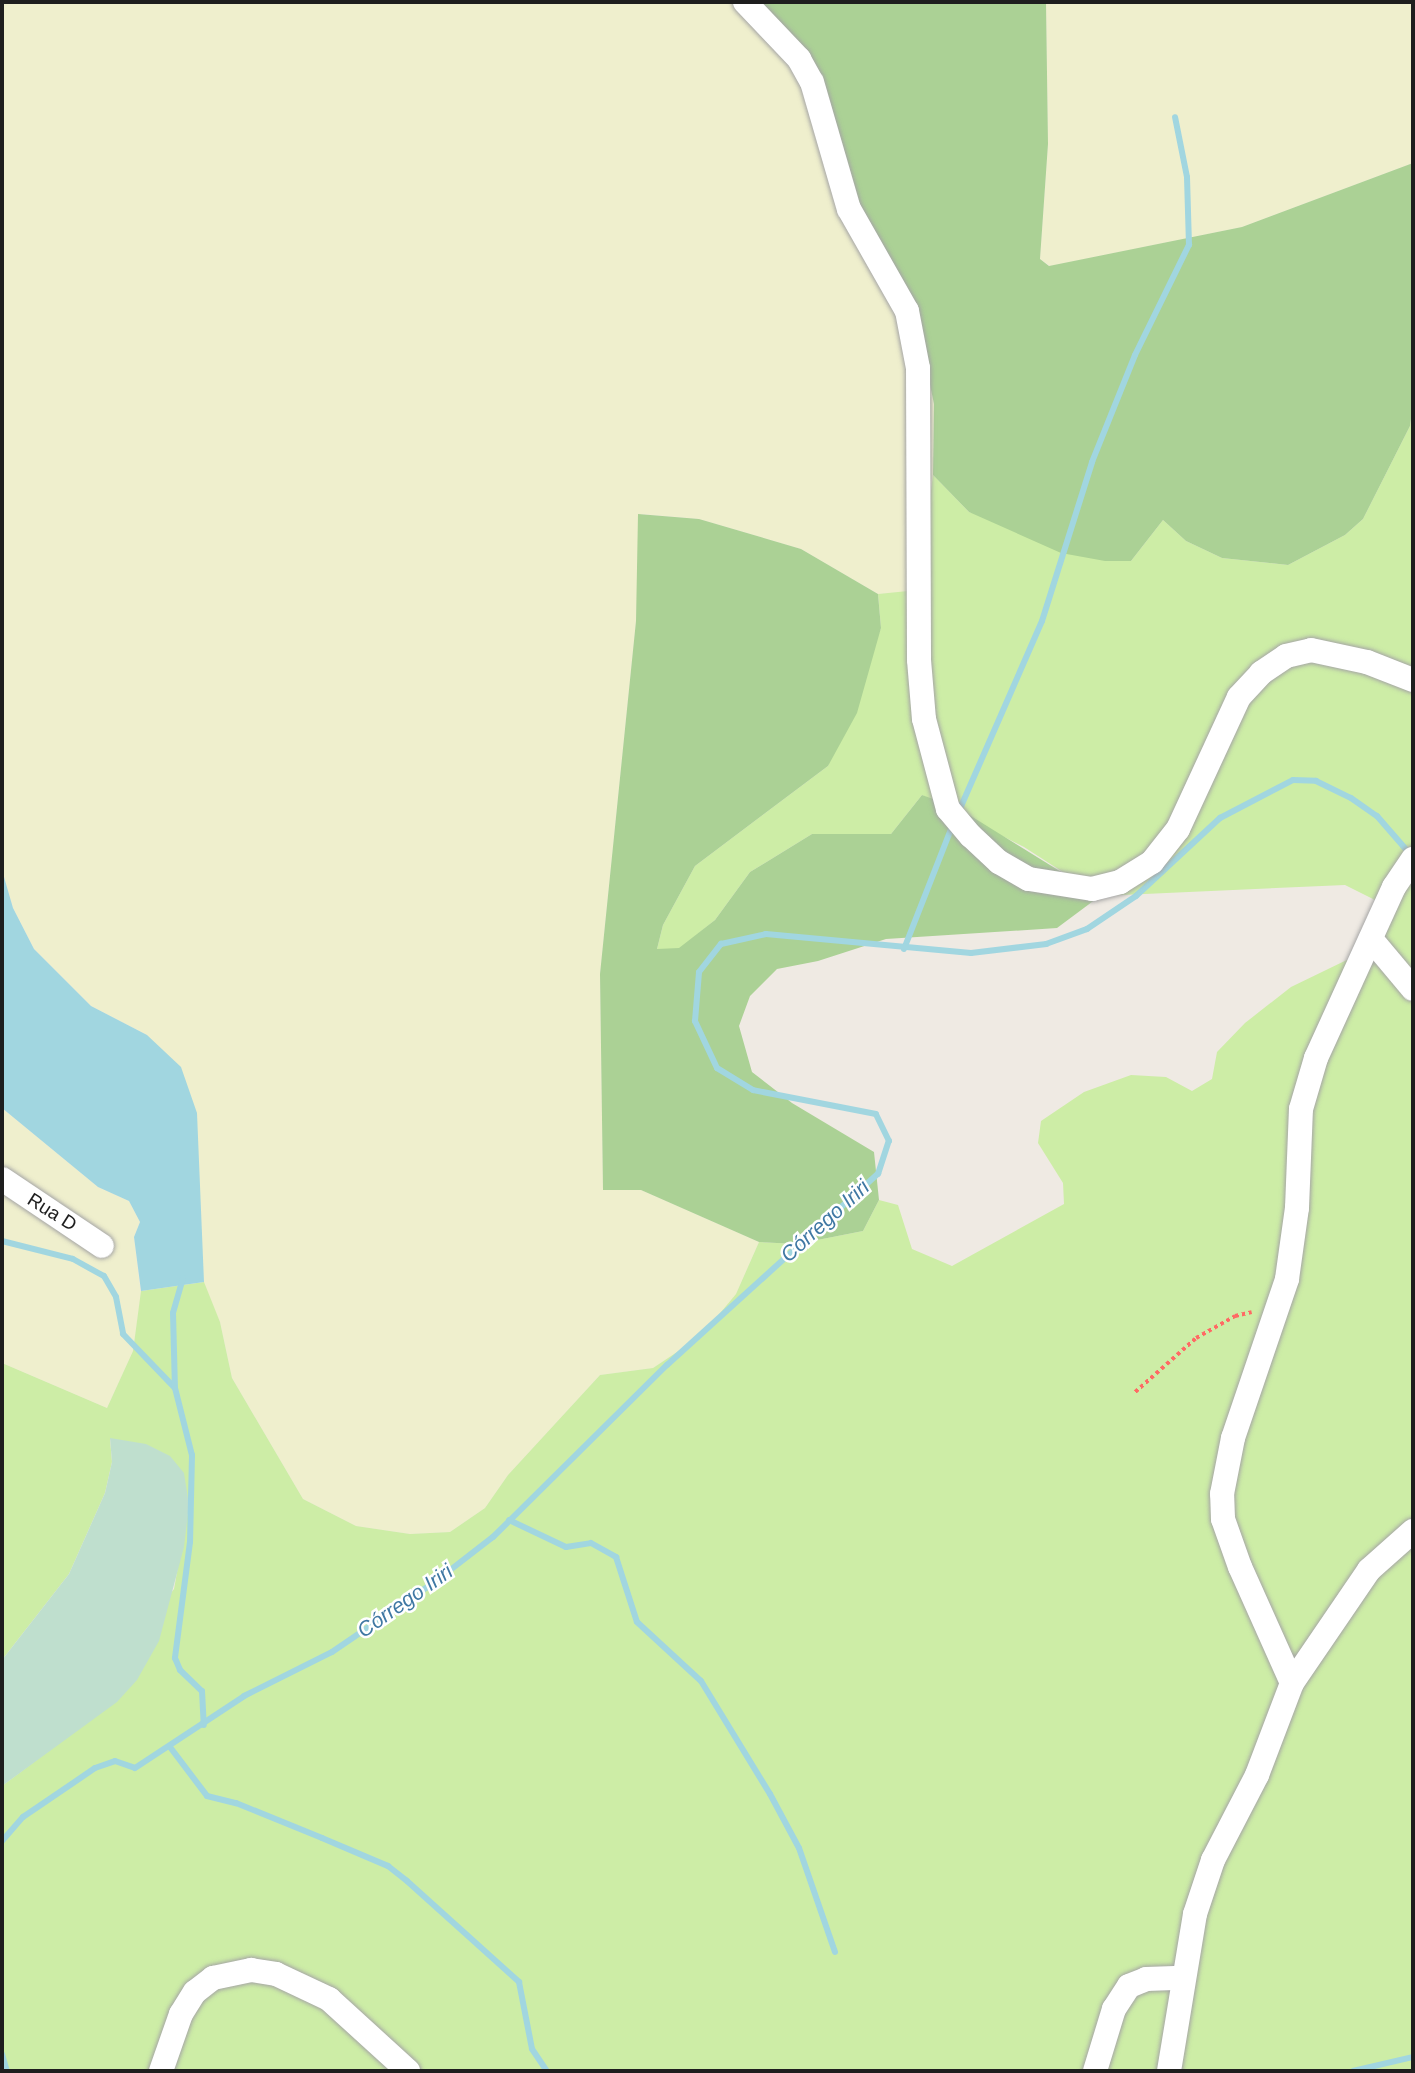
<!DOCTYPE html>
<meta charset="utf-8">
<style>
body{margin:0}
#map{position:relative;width:1415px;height:2073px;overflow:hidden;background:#efeae3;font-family:Helvetica,sans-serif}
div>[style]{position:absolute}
.farmland>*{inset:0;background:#efefcd}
.grass>*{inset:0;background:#cdeda6}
.forest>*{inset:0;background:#abd195}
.wetland>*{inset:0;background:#bfdfce}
.water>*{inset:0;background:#a1d6e0}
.stream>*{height:6px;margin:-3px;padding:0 3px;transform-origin:3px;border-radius:3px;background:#a1d6e0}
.path>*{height:3.5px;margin-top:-1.75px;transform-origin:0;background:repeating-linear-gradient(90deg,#ff6a64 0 3.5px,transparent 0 7px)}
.roads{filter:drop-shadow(0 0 2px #a5a5a5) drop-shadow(0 0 2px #a5a5a5)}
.minor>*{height:24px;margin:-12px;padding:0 12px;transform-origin:12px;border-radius:12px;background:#fff}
span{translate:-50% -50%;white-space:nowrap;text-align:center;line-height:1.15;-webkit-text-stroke:5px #fff;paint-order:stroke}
.street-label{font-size:19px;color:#1e1e1e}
.water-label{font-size:21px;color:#3f78a3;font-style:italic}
.frame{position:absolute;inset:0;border:4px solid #1e1e1e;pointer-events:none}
</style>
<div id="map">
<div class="farmland">
<i style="clip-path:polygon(2px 2px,744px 2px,775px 24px,914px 308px,934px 404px,933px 475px,918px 591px,878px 594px,801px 549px,699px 519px,641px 514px,636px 621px,600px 974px,603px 1189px,641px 1190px,759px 1242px,736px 1294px,701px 1336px,653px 1368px,600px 1375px,508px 1475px,485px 1508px,450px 1532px,410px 1534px,356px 1526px,303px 1499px,232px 1378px,220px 1322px,204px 1287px,147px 1035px,91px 1006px,34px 949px,13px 908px,2px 870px)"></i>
<i style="clip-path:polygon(1046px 2px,1413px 2px,1413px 163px,1242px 227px,1050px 266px,1040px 259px,1048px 144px)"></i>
<i style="clip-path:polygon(2px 1108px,98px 1187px,129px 1201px,140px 1222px,134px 1237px,141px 1294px,133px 1351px,107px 1408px,2px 1363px)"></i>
</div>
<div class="grass">
<i style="clip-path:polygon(1413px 405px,1413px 2071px,2px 2071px,2px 1786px,50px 1750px,174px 1589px,189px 1505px,110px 1439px,112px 1462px,105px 1493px,69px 1574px,2px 1660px,2px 1363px,107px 1408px,133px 1351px,141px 1291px,204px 1282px,220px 1322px,232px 1378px,303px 1499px,356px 1526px,410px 1534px,450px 1532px,485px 1508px,508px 1475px,600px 1375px,653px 1368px,701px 1336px,736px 1294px,759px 1242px,797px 1244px,863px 1231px,879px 1200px,898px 1205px,912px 1249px,952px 1266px,1064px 1204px,1063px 1183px,1038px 1143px,1041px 1121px,1084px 1092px,1131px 1075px,1166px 1077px,1192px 1091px,1212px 1079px,1217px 1052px,1245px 1023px,1291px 987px,1357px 955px,1385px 905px,1345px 885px,1100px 896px,1024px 847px,922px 795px,891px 834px,812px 834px,750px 872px,715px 920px,679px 949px,657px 949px,663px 925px,695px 866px,828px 766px,881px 628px,878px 594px,918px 590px,933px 475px,969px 512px,1131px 561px,1163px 520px,1186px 541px,1222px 558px,1288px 565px,1345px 535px,1363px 519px,1410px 426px)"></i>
</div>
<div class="forest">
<i style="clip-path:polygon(744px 2px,1046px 2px,1048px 144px,1040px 259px,1049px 266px,1242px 227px,1413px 163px,1413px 405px,1410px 426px,1363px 519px,1345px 535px,1288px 565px,1222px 558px,1186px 541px,1163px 520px,1131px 561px,1105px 561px,1061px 553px,969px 512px,933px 475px,934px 404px,914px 308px,856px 230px,837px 134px)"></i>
<i style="clip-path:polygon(638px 514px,699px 519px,801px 549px,878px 594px,881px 628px,857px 713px,828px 766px,695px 866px,663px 925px,657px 949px,679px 948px,715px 920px,750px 872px,812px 834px,891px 834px,922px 795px,958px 808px,1100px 896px,1057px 928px,886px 939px,818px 961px,777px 969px,750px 996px,739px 1026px,752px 1072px,792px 1103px,874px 1152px,879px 1200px,863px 1231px,797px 1244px,759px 1242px,641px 1190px,603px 1190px,600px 974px,636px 621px)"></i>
</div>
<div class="wetland">
<i style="clip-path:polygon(110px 1438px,146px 1444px,170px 1456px,184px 1473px,189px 1505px,184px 1547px,159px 1641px,137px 1680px,117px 1702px,2px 1786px,2px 1660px,69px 1574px,105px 1493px,112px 1462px)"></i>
</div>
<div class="water">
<i style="clip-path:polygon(2px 870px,13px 908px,34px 949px,91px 1006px,147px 1035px,181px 1067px,197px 1113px,204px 1282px,141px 1291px,134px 1237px,140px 1222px,129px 1201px,98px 1187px,2px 1108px)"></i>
</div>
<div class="stream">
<i style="left:959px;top:811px;width:207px;rotate:-66.4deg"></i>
<i style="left:1042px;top:621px;width:167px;rotate:-72.5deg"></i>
<i style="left:1092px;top:462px;width:115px;rotate:-68.1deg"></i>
<i style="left:1135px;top:355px;width:123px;rotate:-63.9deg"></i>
<i style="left:1189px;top:245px;width:68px;rotate:-91.7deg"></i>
<i style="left:1187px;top:177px;width:61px;rotate:-101.3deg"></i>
<i style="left:904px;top:949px;width:134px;rotate:-68.6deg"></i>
<i style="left:2px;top:1241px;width:73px;rotate:14.2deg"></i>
<i style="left:73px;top:1259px;width:35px;rotate:29deg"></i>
<i style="left:104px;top:1276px;width:24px;rotate:60deg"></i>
<i style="left:116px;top:1297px;width:38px;rotate:79deg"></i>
<i style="left:123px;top:1334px;width:74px;rotate:46.1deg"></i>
<i style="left:183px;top:1278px;width:36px;rotate:106deg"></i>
<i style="left:173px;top:1313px;width:75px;rotate:88.5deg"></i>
<i style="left:175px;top:1388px;width:69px;rotate:75.8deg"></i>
<i style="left:192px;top:1455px;width:87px;rotate:91.3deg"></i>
<i style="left:190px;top:1542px;width:117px;rotate:97.4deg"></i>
<i style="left:175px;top:1658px;width:13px;rotate:67deg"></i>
<i style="left:180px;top:1670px;width:30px;rotate:44deg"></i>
<i style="left:202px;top:1691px;width:34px;rotate:87deg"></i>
<i style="left:509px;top:1520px;width:63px;rotate:25.3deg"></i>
<i style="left:566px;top:1547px;width:25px;rotate:-9deg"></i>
<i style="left:591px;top:1543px;width:29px;rotate:29deg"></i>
<i style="left:616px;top:1557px;width:68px;rotate:72.1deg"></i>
<i style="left:637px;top:1622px;width:87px;rotate:42.7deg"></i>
<i style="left:701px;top:1681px;width:132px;rotate:58.6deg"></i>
<i style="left:770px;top:1794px;width:61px;rotate:61.8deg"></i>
<i style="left:799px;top:1848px;width:110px;rotate:70.9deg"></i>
<i style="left:170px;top:1747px;width:61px;rotate:52.9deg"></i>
<i style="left:207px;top:1796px;width:30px;rotate:14deg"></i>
<i style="left:236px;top:1803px;width:93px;rotate:22.1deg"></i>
<i style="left:322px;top:1838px;width:72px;rotate:23deg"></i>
<i style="left:388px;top:1866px;width:24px;rotate:38deg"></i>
<i style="left:407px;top:1881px;width:151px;rotate:42deg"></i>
<i style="left:519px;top:1982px;width:68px;rotate:79deg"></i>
<i style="left:532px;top:2049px;width:27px;rotate:56deg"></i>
<i style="left:2px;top:1841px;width:32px;rotate:-49deg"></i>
<i style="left:23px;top:1817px;width:87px;rotate:-34.2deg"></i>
<i style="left:95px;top:1768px;width:21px;rotate:-19deg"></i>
<i style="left:115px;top:1761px;width:21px;rotate:19deg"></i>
<i style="left:135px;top:1768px;width:131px;rotate:-33.4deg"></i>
<i style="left:244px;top:1696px;width:98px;rotate:-26.6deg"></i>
<i style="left:332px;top:1652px;width:126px;rotate:-34.3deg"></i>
<i style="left:436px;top:1581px;width:72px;rotate:-37.7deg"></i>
<i style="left:493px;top:1537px;width:245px;rotate:-44.7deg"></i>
<i style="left:667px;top:1365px;width:285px;rotate:-42.2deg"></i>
<i style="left:878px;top:1174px;width:35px;rotate:-72deg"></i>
<i style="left:889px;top:1141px;width:30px;rotate:-116deg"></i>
<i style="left:876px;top:1114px;width:125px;rotate:-169deg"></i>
<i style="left:753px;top:1090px;width:42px;rotate:-148.6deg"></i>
<i style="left:717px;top:1068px;width:52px;rotate:-115.1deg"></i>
<i style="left:695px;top:1021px;width:49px;rotate:-85.3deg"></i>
<i style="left:699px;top:972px;width:36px;rotate:-52deg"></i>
<i style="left:721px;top:944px;width:46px;rotate:-12.5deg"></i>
<i style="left:766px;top:934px;width:206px;rotate:5.3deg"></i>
<i style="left:971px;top:953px;width:76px;rotate:-6.8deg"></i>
<i style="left:1046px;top:944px;width:44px;rotate:-20.1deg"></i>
<i style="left:1087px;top:929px;width:59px;rotate:-34deg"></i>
<i style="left:1136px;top:896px;width:115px;rotate:-42.9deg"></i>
<i style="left:1220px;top:818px;width:82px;rotate:-27.5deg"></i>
<i style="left:1293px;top:780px;width:23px;rotate:2deg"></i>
<i style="left:1316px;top:781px;width:39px;rotate:26deg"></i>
<i style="left:1351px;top:798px;width:32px;rotate:35deg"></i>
<i style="left:1377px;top:816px;width:50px;rotate:49deg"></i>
<i style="left:2px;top:2054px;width:18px;rotate:74deg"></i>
<i style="left:1353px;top:2071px;width:62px;rotate:-13.1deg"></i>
</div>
<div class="path">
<i style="left:1135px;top:1392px;width:81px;rotate:-41.5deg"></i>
<i style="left:1196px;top:1338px;width:45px;rotate:-29.4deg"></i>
<i style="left:1235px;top:1316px;width:17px;rotate:-13deg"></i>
</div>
<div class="roads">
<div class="minor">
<i style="left:745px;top:2px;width:79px;rotate:46.5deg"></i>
<i style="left:799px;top:59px;width:26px;rotate:61deg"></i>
<i style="left:812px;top:82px;width:132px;rotate:73.8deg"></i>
<i style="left:849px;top:209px;width:117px;rotate:60.4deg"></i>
<i style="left:907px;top:311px;width:58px;rotate:79.1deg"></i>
<i style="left:918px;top:368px;width:292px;rotate:89.8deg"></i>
<i style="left:919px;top:660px;width:59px;rotate:85.2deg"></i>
<i style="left:924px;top:719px;width:93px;rotate:75.1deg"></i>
<i style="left:948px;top:809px;width:35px;rotate:50deg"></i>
<i style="left:971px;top:836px;width:38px;rotate:43deg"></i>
<i style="left:999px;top:862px;width:34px;rotate:30deg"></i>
<i style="left:1029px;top:879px;width:64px;rotate:9deg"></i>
<i style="left:1092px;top:889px;width:29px;rotate:-14deg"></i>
<i style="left:1120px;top:882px;width:38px;rotate:-32deg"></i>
<i style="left:1152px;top:862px;width:42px;rotate:-51.8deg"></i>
<i style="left:1178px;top:829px;width:145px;rotate:-65.2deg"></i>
<i style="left:1239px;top:697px;width:33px;rotate:-47deg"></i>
<i style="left:1261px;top:673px;width:30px;rotate:-34deg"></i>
<i style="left:1286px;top:656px;width:26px;rotate:-13deg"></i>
<i style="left:1311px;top:650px;width:57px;rotate:12.1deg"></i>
<i style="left:1367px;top:662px;width:49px;rotate:21.4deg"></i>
<i style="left:1371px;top:939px;width:65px;rotate:50deg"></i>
<i style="left:2px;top:1179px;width:120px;rotate:33.8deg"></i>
<i style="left:1292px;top:1683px;width:127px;rotate:-114.1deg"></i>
<i style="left:1240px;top:1567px;width:51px;rotate:-109.5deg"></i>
<i style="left:1223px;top:1519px;width:25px;rotate:-92deg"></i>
<i style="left:1222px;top:1494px;width:57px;rotate:-78.9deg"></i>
<i style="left:1233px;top:1438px;width:168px;rotate:-71.2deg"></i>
<i style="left:1287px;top:1279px;width:72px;rotate:-82deg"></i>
<i style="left:1297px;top:1208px;width:99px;rotate:-87.7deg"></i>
<i style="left:1301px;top:1109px;width:53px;rotate:-73.6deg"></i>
<i style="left:1316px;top:1058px;width:188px;rotate:-65.5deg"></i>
<i style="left:1394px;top:887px;width:34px;rotate:-56deg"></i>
<i style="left:161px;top:2071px;width:60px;rotate:-70.7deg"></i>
<i style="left:181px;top:2014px;width:26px;rotate:-58deg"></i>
<i style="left:195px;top:1992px;width:23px;rotate:-38deg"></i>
<i style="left:213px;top:1978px;width:39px;rotate:-12deg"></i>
<i style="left:251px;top:1970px;width:25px;rotate:9deg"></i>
<i style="left:276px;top:1974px;width:59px;rotate:25.3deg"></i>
<i style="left:329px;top:1999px;width:107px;rotate:42.3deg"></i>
<i style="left:1095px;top:2071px;width:65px;rotate:-73deg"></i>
<i style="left:1114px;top:2009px;width:27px;rotate:-57deg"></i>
<i style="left:1129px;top:1986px;width:18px;rotate:-22deg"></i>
<i style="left:1146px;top:1979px;width:36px;rotate:-2deg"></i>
<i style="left:1169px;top:2071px;width:159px;rotate:-80.6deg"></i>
<i style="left:1195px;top:1914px;width:57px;rotate:-71.6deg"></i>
<i style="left:1213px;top:1860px;width:96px;rotate:-62.6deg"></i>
<i style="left:1257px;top:1775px;width:98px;rotate:-69.2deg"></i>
<i style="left:1292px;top:1683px;width:137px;rotate:-55.7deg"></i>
<i style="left:1369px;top:1570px;width:59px;rotate:-41.6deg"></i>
</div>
</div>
<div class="street-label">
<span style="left:52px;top:1212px;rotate:32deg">Rua D</span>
</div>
<div class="water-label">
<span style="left:825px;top:1221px;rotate:-42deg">Córrego Iriri</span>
<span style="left:405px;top:1601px;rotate:-35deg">Córrego Iriri</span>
</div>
<div class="frame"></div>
</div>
